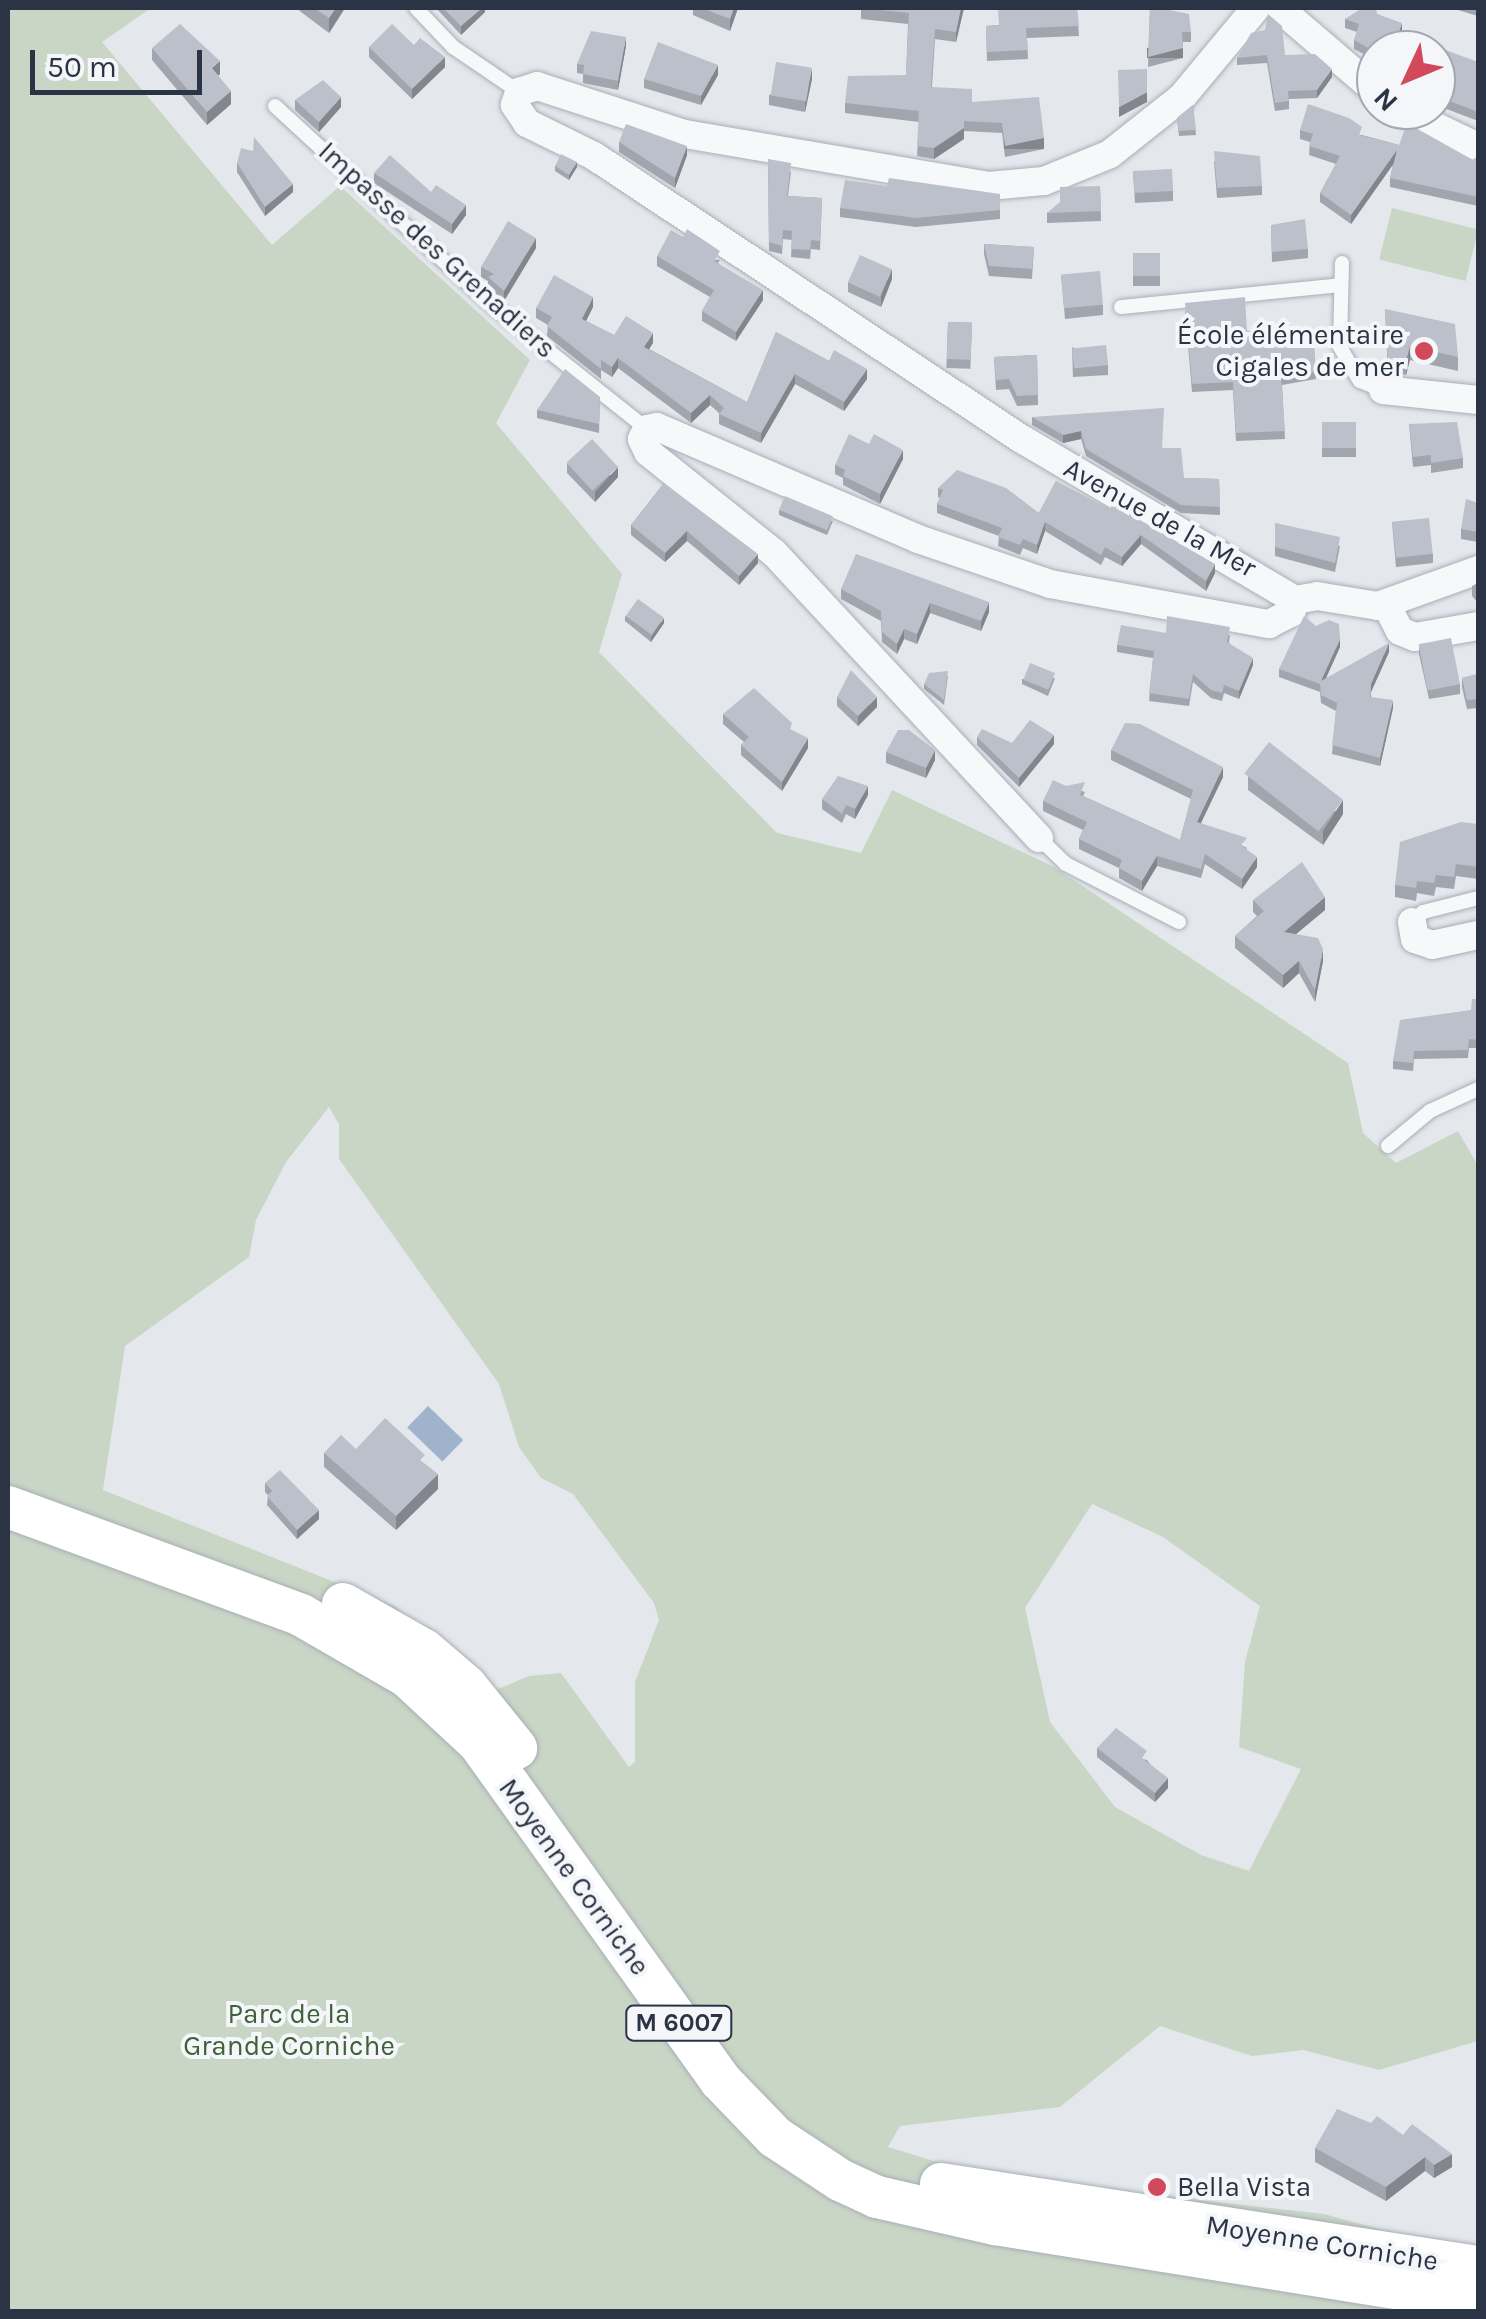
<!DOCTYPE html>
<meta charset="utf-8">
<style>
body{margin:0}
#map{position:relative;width:1486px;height:2319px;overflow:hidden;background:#e4e7ec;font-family:Karla,sans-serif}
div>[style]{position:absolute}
.green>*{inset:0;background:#c9d6c5;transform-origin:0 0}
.water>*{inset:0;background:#9fb4cc;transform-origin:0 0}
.roads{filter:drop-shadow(0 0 2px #a9aeb7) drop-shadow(0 0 2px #a9aeb7)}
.lane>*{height:14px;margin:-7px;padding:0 7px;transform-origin:7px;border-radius:7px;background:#f7f8fa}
.street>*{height:28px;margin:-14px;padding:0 14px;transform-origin:14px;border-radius:14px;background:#f7f8fa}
.primary>*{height:42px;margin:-21px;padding:0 21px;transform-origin:21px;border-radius:21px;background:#fff}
.wall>*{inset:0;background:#a1a5ae;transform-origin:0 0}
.shaded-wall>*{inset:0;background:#83868d;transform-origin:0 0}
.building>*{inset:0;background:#bbc0ca;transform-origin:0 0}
.dots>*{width:28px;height:28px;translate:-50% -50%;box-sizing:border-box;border:5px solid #f4f6f9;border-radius:50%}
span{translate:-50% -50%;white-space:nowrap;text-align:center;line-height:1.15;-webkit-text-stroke:8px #f4f6f9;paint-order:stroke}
.shield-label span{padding:2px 8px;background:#f4f6f9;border:2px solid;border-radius:8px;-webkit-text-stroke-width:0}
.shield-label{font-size:25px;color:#2b3445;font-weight:700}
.street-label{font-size:28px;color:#2b3445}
.poi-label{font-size:28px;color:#2b3445}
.right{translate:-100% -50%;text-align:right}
.left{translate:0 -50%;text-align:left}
.park-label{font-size:28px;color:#3f6138}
.frame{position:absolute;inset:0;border:10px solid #2b3445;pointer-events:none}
.north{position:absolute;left:1356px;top:30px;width:100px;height:100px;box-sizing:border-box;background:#f4f6f9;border:2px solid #a4a8b1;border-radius:50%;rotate:226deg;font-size:28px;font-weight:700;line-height:40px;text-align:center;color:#2b3445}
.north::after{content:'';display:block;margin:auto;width:35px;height:45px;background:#d1495b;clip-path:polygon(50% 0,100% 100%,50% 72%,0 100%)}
.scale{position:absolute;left:30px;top:50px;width:172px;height:45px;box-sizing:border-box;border:5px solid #2b3445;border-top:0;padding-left:12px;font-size:30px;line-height:35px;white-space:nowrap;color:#2b3445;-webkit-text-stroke:8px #f4f6f9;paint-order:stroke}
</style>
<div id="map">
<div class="green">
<i style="clip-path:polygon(evenodd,8px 8px,151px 8px,102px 42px,272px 245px,340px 186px,530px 360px,496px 423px,622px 574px,599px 652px,777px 833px,861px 853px,892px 790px,1054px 867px,1348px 1063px,1363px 1133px,1396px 1163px,1458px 1131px,1478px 1166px,1478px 2041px,1379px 2070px,1303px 2050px,1252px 2056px,1160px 2026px,1060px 2107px,900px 2126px,888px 2147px,954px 2167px,1048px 2183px,1324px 2214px,1459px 2251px,1478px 2311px,8px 2312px,8px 8px,329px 1107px,339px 1124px,339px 1159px,499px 1384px,519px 1447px,541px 1478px,573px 1494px,654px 1603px,659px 1620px,635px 1682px,635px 1762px,629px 1767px,561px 1673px,529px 1676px,491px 1692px,395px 1606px,103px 1490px,125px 1346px,249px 1257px,256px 1220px,286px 1162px,329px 1107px,8px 8px,1092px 1504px,1163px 1537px,1260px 1606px,1245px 1662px,1239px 1747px,1301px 1769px,1249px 1871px,1201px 1855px,1115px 1807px,1050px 1722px,1025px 1608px,1092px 1504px)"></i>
<i style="left:1392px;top:208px;width:89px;height:53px;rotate:14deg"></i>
</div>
<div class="water">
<i style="left:428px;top:1406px;width:49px;height:30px;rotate:44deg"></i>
</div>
<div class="roads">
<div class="lane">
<i style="left:416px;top:8px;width:54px;rotate:46.5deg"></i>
<i style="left:453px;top:47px;width:80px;rotate:34.3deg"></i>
<i style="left:275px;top:106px;width:300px;rotate:42.6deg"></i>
<i style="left:496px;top:309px;width:193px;rotate:38.5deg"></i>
<i style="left:1342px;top:263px;width:84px;rotate:91.4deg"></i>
<i style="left:1340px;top:347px;width:39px;rotate:60deg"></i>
<i style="left:1360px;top:381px;width:25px;rotate:21deg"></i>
<i style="left:1121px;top:307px;width:221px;rotate:-5.7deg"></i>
<i style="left:1039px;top:838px;width:37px;rotate:44deg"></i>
<i style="left:1066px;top:864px;width:127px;rotate:27.2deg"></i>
<i style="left:1412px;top:922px;width:15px;rotate:-42deg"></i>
<i style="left:1423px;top:912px;width:57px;rotate:-14.3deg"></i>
<i style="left:1388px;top:1146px;width:55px;rotate:-39.8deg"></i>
<i style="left:1430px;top:1111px;width:53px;rotate:-24.6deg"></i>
</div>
<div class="street">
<i style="left:1279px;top:8px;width:128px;rotate:40.6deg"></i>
<i style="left:1401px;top:110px;width:85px;rotate:25.7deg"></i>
<i style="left:1383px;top:390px;width:96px;rotate:6deg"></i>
<i style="left:1295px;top:600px;width:22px;rotate:-10deg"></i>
<i style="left:1317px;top:596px;width:62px;rotate:9.3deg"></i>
<i style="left:1378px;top:606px;width:106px;rotate:-19.8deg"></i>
<i style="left:1386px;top:604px;width:30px;rotate:63deg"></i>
<i style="left:1400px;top:631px;width:16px;rotate:22deg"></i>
<i style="left:1415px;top:637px;width:64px;rotate:-9.9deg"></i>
<i style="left:1039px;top:838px;width:389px;rotate:-132.9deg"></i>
<i style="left:774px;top:553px;width:161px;rotate:-141.3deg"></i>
<i style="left:648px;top:452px;width:14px;rotate:-115deg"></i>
<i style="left:642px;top:439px;width:11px;rotate:-63deg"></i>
<i style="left:647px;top:429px;width:10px;rotate:-11deg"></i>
<i style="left:657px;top:427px;width:284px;rotate:23.2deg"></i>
<i style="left:918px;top:539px;width:139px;rotate:18.8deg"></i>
<i style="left:1050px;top:584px;width:223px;rotate:10.4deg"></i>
<i style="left:1269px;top:624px;width:25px;rotate:-27deg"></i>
<i style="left:1291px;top:613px;width:14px;rotate:-73deg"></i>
<i style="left:1295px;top:600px;width:316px;rotate:-149.5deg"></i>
<i style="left:1023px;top:440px;width:514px;rotate:-146.5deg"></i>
<i style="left:594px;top:156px;width:75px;rotate:-153.8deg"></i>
<i style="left:527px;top:123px;width:22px;rotate:-124deg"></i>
<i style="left:515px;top:105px;width:14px;rotate:-73deg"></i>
<i style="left:519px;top:92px;width:19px;rotate:-18deg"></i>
<i style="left:537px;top:86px;width:156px;rotate:18deg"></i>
<i style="left:685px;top:134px;width:307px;rotate:9.7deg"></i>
<i style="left:988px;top:186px;width:56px;rotate:-5.1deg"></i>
<i style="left:1044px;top:181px;width:71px;rotate:-22.2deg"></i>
<i style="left:1110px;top:154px;width:92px;rotate:-38.4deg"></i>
<i style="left:1182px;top:97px;width:116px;rotate:-50.3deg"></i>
<i style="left:1412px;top:922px;width:17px;rotate:80deg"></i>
<i style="left:1415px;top:939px;width:18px;rotate:19deg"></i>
<i style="left:1432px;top:945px;width:47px;rotate:-12.3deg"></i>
</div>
<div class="primary">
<i style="left:8px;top:1507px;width:312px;rotate:20.2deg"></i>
<i style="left:301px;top:1615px;width:124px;rotate:30.1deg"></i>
<i style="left:408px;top:1677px;width:97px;rotate:42.9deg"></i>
<i style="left:479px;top:1743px;width:414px;rotate:54.4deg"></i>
<i style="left:720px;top:2080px;width:79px;rotate:46deg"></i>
<i style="left:775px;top:2137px;width:78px;rotate:33.5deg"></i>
<i style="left:840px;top:2180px;width:41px;rotate:24.7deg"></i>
<i style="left:877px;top:2197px;width:121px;rotate:12.9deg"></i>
<i style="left:995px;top:2224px;width:489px;rotate:9.1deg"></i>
<i style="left:343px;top:1604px;width:93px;rotate:29.6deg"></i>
<i style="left:424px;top:1650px;width:55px;rotate:40.6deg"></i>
<i style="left:466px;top:1686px;width:80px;rotate:51.1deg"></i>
<i style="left:941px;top:2184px;width:543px;rotate:8.79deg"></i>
</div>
</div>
<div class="wall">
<i style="clip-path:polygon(297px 8px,345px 8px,329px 33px,301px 12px)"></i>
<i style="clip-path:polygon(436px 8px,485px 8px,485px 12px,461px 35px)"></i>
<i style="clip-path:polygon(693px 8px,738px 8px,730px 31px,693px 15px)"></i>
<i style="clip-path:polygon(861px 8px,964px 8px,956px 42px,935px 39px,932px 87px,972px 102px,1044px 149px,1005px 157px,1002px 133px,964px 131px,964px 139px,934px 159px,917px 156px,919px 122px,845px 113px,845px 103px,906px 75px,908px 24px,861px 19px)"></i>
<i style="clip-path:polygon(1077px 8px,1079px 36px,1027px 38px,1028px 59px,987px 61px,986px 26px,998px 25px)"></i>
<i style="clip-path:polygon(1150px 8px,1191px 32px,1191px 42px,1183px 42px,1183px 58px,1148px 67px)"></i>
<i style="clip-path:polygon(1451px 8px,1478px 8px,1478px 16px)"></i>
<i style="clip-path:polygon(1377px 14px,1402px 31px,1395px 50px,1381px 45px,1376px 50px,1375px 60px,1354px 49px,1354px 40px,1357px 32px,1345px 28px,1345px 19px)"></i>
<i style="clip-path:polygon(1265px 30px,1285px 55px,1332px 77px,1317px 98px,1289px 99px,1289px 109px,1275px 111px,1267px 63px,1237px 65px,1237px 58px)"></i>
<i style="clip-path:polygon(414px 45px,445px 67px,412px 99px,369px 57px,369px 47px)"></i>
<i style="clip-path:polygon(626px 46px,618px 90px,583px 83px,583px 74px,577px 73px,577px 64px)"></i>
<i style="clip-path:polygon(152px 48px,220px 74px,218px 75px,231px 104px,207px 125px,152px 60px)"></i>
<i style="clip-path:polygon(1436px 50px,1478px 62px,1478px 121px,1436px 105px)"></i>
<i style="clip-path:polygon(718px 75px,701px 105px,644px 88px,644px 79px)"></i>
<i style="clip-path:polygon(812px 79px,805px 112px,769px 105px,769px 95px)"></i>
<i style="clip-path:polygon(295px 100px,341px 107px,319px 132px,295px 110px)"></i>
<i style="clip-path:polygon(1193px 105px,1196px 135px,1179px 136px,1177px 118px)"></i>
<i style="clip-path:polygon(1300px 130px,1362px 135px,1399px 145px,1473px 160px,1478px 156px,1478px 206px,1390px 187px,1390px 178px,1393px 164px,1351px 224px,1320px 202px,1320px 193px,1336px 164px,1309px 155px,1310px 142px,1300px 139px)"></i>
<i style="clip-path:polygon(619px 142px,687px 155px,675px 188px,619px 152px)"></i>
<i style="clip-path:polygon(768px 159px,791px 172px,788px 196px,822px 198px,820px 250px,811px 249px,810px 259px,791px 257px,792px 240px,783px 239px,782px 254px,769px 251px)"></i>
<i style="clip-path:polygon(1214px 161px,1262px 186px,1262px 195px,1217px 198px)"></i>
<i style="clip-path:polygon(237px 163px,293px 192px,265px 216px,237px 172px)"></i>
<i style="clip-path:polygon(555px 166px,577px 167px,569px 180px,555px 171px)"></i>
<i style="clip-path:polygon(1133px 171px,1173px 191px,1173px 201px,1135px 203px)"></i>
<i style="clip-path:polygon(374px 173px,431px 192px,466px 215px,452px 234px,374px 183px)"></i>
<i style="clip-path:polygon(1100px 186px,1101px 221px,1047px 223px,1047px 213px)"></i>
<i style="clip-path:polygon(1000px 194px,1000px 219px,916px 227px,840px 217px,840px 208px)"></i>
<i style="clip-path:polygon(1271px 225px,1308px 249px,1308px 258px,1272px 262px)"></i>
<i style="clip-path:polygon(984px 244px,1034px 247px,1032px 279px,989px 276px,984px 254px)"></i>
<i style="clip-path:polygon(536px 248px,504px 301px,488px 287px,488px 281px,481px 277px,481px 267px)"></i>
<i style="left:1133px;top:253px;width:27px;height:33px"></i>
<i style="clip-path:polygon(657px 256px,720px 260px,718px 263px,763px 300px,736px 341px,702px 321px,702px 311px,710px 297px,657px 266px)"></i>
<i style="clip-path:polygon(1061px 275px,1103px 305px,1103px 315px,1065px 319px)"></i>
<i style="clip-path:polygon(892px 279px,881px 307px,848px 292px,848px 282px)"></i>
<i style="clip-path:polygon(593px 307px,586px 321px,614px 335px,653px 343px,649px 349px,747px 402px,776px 332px,829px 361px,867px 379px,844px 411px,795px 384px,761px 443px,719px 424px,719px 413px,710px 405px,691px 423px,618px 368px,612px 377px,601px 370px,601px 379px,547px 336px,548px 325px,536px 318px,536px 308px)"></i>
<i style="clip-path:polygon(1385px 309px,1458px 357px,1458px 371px,1410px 360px,1406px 375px,1388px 373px)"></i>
<i style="clip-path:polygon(1185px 311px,1247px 331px,1264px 341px,1314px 346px,1316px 379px,1282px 385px,1285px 439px,1236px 441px,1233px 390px,1192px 392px)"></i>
<i style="left:948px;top:322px;width:24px;height:46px;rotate:2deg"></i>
<i style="clip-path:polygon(1072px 347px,1108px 365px,1108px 375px,1073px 377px)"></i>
<i style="clip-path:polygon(1037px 355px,1038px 405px,1017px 406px,1009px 389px,996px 390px,994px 357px)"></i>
<i style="clip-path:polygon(600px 397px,599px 433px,537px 418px,537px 410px)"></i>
<i style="clip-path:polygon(1032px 417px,1163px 448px,1184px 478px,1219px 479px,1220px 515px,1181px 513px,1086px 456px,1081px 439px,1063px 443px,1032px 425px)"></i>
<i style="left:1356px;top:422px;width:35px;height:34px;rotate:90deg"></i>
<i style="clip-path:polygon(1409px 424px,1463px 458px,1463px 468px,1431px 473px,1431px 465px,1413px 467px)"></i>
<i style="clip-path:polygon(869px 444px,903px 459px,880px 504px,843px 485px,843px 478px,835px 474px,835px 465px)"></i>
<i style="clip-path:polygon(567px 464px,618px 477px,595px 502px,567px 473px)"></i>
<i style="clip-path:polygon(1056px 481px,1215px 573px,1206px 591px,1141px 544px,1122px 566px,1105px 557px,1101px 565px,1045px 531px,1037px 554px,1023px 548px,1020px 555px,998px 546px,999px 536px,937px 513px,937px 504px,940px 498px,938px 497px,938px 488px,1039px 513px)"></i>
<i style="clip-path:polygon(664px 483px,758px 563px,739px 585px,687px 541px,665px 562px,631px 535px,631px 525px)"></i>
<i style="clip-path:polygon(1478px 503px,1478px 542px,1461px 539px,1461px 529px)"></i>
<i style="clip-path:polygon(779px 510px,833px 521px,827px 535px,779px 515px)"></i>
<i style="clip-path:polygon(1392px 522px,1433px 554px,1433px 563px,1396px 567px)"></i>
<i style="clip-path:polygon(1275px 523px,1340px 546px,1335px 572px,1275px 556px)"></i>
<i style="clip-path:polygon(1478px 583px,1478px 603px,1472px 596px,1472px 586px)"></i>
<i style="clip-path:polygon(841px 589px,989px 612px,981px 631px,930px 613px,917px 644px,904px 639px,897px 654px,882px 642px,881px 621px,841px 599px)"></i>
<i style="clip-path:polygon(625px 616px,664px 623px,651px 642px,625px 621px)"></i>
<i style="clip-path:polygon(1166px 633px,1230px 635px,1229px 643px,1253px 665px,1239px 699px,1224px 693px,1222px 701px,1211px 698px,1193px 682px,1189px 706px,1149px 701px,1153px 658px,1117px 652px,1117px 645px)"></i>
<i style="clip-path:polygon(1419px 644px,1460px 684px,1460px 694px,1429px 699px,1419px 654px)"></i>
<i style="clip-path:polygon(1340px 647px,1326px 678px,1389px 652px,1371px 692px,1371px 697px,1393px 708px,1380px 766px,1332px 754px,1336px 711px,1321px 703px,1320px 692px,1279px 677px,1279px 669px)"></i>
<i style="clip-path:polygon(1478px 674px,1478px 708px,1467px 709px,1462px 687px,1462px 678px)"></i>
<i style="clip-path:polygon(948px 676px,944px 705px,924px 689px,924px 684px)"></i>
<i style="clip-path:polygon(1055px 678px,1048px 696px,1022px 684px,1022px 679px)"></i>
<i style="clip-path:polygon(837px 697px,877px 707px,858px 726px,837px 706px)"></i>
<i style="clip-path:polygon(723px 714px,792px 730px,808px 748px,782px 791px,741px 755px,741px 745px,744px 742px,723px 724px)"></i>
<i style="clip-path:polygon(977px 737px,1012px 743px,1054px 744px,1019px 787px,977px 745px)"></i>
<i style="clip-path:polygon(1111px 750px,1223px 777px,1201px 823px,1247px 848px,1246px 849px,1257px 867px,1242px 889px,1205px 864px,1201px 878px,1157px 866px,1142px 891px,1119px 878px,1119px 868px,1079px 849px,1079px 839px,1083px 830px,1043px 811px,1043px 801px,1066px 786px,1085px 792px,1083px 796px,1180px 840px,1191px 799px,1111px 760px)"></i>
<i style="clip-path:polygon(886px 752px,935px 760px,926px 778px,886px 763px)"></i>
<i style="clip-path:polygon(1248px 776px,1343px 814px,1323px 845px,1248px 790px)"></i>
<i style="clip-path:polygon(868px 795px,855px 819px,846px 814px,842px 823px,822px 809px,822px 799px)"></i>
<i style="clip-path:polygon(1478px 824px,1478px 879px,1456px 876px,1454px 889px,1436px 887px,1434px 896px,1417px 893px,1416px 901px,1395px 897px,1395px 885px)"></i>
<i style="clip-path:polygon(1253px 900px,1325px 910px,1296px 934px,1323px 961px,1315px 1002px,1299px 973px,1283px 988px,1235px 948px,1235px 936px,1257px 916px,1253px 912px)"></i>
<i style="clip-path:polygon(1478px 999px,1478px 1048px,1469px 1048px,1468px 1058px,1414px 1059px,1413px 1071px,1393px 1069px,1393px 1061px,1471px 1010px)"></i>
<i style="clip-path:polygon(356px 1449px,425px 1464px,438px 1489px,396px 1530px,324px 1467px,324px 1453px)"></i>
<i style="clip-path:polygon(265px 1483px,319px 1519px,297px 1539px,267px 1505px,268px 1495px,265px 1492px)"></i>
<i style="clip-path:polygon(1097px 1748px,1147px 1760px,1168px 1788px,1155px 1802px,1097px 1757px)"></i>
<i style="clip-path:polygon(1403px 2135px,1452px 2167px,1434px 2178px,1425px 2171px,1386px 2201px,1315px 2162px,1315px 2148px)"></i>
</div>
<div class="shaded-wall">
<i style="clip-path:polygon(336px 8px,345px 8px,329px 33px,329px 18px)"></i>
<i style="clip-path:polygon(482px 8px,485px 8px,485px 12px,461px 35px,461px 26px)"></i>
<i style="clip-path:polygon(734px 8px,738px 8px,730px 31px,730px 19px)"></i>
<i style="clip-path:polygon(961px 8px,964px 8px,956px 42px,956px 32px)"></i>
<i style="clip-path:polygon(1402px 23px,1402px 31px,1395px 50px,1395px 42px)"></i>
<i style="clip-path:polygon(626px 37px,626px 46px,618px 90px,618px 81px)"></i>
<i style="left:1183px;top:48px;width:10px;height:36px;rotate:90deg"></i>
<i style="clip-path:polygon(445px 57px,445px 67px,412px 99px,412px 89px)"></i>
<i style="clip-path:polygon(220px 61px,220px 74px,212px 81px,212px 68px)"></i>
<i style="clip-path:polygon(718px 65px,718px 75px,701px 105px,701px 96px)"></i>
<i style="clip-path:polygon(812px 68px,812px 79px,805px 112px,805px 102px)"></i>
<i style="clip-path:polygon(1332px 69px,1332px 77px,1317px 98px,1317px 90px)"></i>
<i style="clip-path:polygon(231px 91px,231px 104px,207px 125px,207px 112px)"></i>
<i style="clip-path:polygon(1147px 92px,1147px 102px,1119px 117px,1119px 107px)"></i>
<i style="clip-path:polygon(341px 97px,341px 107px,319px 132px,319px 122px)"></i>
<i style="clip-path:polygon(964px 128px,964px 139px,934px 159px,934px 148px)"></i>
<i style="left:1044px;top:138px;width:11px;height:40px;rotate:90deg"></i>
<i style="clip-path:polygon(687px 146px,687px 155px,675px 188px,675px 178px)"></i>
<i style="clip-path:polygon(1397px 150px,1397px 159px,1351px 224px,1351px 215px)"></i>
<i style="clip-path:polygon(577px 162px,577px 167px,569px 180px,569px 175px)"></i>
<i style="clip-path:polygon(293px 184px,293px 192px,265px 216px,265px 207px)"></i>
<i style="clip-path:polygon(466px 205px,466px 215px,452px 234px,452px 224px)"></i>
<i style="clip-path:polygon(536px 238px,536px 248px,504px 301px,504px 291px)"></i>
<i style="clip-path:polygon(892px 269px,892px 279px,881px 307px,881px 296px)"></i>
<i style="clip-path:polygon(763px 290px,763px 300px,736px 341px,736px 332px)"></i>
<i style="clip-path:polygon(593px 297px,593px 307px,582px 329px,582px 319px)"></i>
<i style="clip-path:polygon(653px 333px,653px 343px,644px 357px,644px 347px)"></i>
<i style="clip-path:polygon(1410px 346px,1410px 360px,1406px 375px,1406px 361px)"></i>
<i style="clip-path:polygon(618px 358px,618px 368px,612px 377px,612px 367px)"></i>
<i style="clip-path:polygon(867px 369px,867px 379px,844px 411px,844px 402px)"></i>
<i style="clip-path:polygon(795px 374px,795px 384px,761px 443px,761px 433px)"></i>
<i style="clip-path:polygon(710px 395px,710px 405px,691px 423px,691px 413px)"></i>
<i style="clip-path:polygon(1081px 431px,1081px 439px,1063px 443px,1063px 435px)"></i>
<i style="clip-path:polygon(903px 450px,903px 459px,880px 504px,880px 494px)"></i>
<i style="clip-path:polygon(618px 467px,618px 477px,595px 502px,595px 492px)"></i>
<i style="clip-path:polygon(1045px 522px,1045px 531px,1037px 554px,1037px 545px)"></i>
<i style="clip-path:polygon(687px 531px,687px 541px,665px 562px,665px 553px)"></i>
<i style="clip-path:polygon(1141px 535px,1141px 544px,1122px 566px,1122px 557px)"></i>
<i style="clip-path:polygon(758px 554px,758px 563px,739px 585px,739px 576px)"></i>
<i style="clip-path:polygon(1215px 564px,1215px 573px,1206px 591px,1206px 581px)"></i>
<i style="clip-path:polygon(989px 602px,989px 612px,981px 631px,981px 621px)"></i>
<i style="clip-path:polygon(930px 603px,930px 613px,917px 644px,917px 634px)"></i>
<i style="clip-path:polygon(664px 618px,664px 623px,651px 642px,651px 637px)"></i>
<i style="clip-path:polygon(904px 629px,904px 639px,897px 654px,897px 644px)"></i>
<i style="clip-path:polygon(1340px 639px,1340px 647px,1321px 689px,1321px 681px)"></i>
<i style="clip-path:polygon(1389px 643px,1389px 652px,1371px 692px,1371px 684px)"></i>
<i style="clip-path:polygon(1253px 658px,1253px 665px,1239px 699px,1239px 691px)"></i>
<i style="clip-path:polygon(877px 697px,877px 707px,858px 726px,858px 716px)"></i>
<i style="clip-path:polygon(1393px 700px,1393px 708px,1380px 766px,1380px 758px)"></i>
<i style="clip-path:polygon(1054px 735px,1054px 744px,1019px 787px,1019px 778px)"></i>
<i style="clip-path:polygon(808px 738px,808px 748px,782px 791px,782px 782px)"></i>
<i style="clip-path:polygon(935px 750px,935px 760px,926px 778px,926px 768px)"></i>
<i style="clip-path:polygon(1223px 767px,1223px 777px,1197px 831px,1197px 822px)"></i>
<i style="clip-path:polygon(868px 786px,868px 795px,855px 819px,855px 809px)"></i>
<i style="clip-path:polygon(1343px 800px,1343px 814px,1323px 845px,1323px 831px)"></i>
<i style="clip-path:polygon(1157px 856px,1157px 866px,1142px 891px,1142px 881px)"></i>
<i style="clip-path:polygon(1257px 857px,1257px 867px,1242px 889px,1242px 879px)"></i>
<i style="clip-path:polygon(1325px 897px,1325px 910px,1284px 944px,1284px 932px)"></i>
<i style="clip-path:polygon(1323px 949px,1323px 961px,1315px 1002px,1315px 990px)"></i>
<i style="clip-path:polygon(1299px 961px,1299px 973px,1283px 988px,1283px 975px)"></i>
<i style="clip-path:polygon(438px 1474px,438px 1489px,396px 1530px,396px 1516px)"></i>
<i style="clip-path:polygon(319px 1510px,319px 1519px,297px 1539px,297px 1530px)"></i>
<i style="clip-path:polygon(1168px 1778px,1168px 1788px,1155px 1802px,1155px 1793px)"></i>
<i style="clip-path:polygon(1452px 2154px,1452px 2167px,1434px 2178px,1434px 2165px)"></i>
<i style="clip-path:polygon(1425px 2157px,1425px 2171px,1386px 2201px,1386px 2187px)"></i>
</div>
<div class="building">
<i style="clip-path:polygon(314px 8px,336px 8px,329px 18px)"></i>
<i style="clip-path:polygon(443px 8px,482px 8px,461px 26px)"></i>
<i style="clip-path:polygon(702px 8px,734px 8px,730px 19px)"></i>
<i style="clip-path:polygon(861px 8px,961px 8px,956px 32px,935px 29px,931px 87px,972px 89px,972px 102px,1039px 97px,1044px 138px,1005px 146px,1002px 123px,964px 121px,964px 128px,934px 148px,917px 146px,919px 111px,845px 103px,848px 76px,906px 75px,909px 13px)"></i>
<i style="clip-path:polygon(998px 8px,1077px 8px,1079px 26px,1026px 28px,1028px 50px,987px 52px,986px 26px,999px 25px)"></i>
<i style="clip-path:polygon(1150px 8px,1159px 8px,1189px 14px,1191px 32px,1182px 32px,1183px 48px,1148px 57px)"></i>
<i style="clip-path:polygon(1362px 8px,1376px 8px,1377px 14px,1402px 23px,1395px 42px,1381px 37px,1375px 52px,1354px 40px,1359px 24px,1345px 19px)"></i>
<i style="clip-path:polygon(1268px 14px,1282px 26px,1285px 55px,1315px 54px,1332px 69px,1317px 90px,1288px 91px,1289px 101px,1275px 103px,1267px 55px,1237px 58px,1251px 33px,1265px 30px)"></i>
<i style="clip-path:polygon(180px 24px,220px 61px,212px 68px,231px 91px,207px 112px,152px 48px)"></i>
<i style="clip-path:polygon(392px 24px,414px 45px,420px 38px,445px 57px,412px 89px,369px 47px)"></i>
<i style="clip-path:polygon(591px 31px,626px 37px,618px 81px,583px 74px,584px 65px,577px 64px)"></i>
<i style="clip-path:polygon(658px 42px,718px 65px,701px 96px,644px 79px)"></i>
<i style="clip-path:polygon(1432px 45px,1478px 62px,1478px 112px,1436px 96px,1436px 50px,1431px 50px)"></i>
<i style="left:776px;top:62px;width:36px;height:34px;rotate:9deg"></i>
<i style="clip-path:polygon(1147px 69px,1147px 92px,1119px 107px,1118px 70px)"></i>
<i style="clip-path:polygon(323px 80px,341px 97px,319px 122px,295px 100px)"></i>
<i style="clip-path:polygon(1308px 104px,1349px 118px,1362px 127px,1359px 135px,1399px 145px,1407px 123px,1473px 160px,1478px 156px,1478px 197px,1390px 178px,1397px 150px,1351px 215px,1320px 193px,1340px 156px,1309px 146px,1313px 134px,1300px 130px)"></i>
<i style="clip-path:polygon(1193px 105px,1196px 130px,1179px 131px,1177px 118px)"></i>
<i style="clip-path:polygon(626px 124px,687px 146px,675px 178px,619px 142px)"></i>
<i style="clip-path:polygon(254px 137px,293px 184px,265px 207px,237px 163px,241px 148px,253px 151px)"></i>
<i style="clip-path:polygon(1214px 151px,1260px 156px,1262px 186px,1217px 188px)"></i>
<i style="clip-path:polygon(561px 154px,577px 162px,569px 175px,555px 166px)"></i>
<i style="clip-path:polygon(390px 155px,431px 192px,436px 185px,466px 205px,452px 224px,374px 173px)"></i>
<i style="clip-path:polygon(768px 159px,791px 163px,787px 196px,822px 198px,820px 241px,811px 240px,810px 250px,791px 249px,792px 231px,783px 230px,782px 246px,769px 242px)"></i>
<i style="left:1172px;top:169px;width:22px;height:39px;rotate:87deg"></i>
<i style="clip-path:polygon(889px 178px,1000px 194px,1000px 210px,916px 218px,840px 208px,845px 180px,887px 186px)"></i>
<i style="clip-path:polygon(1100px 186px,1101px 211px,1047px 213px,1060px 202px,1060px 187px)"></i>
<i style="clip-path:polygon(1305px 219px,1308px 249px,1272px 252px,1271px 225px)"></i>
<i style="clip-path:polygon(508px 221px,536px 238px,504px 291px,488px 277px,494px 274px,481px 267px)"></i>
<i style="clip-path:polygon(687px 229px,720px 251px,714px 261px,763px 290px,736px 332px,702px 311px,714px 290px,657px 256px,671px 230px,683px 237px)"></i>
<i style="clip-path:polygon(984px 244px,1034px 247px,1032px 269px,989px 266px)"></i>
<i style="left:1133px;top:253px;width:27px;height:23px"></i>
<i style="left:860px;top:255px;width:35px;height:30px;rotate:24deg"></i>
<i style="left:1100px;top:271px;width:34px;height:39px;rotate:85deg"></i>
<i style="clip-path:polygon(554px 275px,593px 297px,582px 319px,614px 335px,626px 316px,653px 333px,644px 347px,747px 402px,776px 332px,829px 361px,834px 350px,867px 369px,844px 402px,795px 374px,761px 433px,719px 414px,724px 408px,710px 395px,691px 413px,618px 358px,612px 367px,601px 360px,601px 369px,547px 326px,552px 317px,536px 308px)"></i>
<i style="clip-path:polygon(1245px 297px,1247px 331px,1263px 331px,1264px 341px,1304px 339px,1304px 346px,1314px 346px,1316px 371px,1281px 377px,1285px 431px,1236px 433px,1233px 382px,1192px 384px,1185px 303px)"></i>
<i style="clip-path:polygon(1385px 309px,1455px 324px,1458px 357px,1410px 346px,1406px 361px,1388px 359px)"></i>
<i style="left:948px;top:322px;width:24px;height:37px;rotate:2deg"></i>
<i style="left:1106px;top:345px;width:20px;height:34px;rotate:84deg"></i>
<i style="clip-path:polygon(1037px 355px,1038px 395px,1017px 396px,1009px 379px,996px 380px,994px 357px)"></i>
<i style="clip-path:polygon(565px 369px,600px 397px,599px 424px,537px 410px)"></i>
<i style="clip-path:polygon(1164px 408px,1162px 448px,1181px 448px,1184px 478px,1219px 479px,1220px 507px,1181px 505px,1086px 449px,1081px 431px,1063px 435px,1032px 417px)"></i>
<i style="left:1356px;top:422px;width:26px;height:34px;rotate:90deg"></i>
<i style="clip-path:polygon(1457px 422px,1463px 458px,1431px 463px,1431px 455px,1413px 457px,1409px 424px)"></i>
<i style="clip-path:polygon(849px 434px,869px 444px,874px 434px,903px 450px,880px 494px,843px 476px,845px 470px,835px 465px)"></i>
<i style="left:592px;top:439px;width:38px;height:35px;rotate:47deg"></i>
<i style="clip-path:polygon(957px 470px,1006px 488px,1039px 513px,1056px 481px,1110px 509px,1113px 504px,1215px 564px,1206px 581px,1141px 535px,1122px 557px,1105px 547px,1101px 555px,1045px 522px,1037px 545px,1023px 539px,1020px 545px,998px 537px,1002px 528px,937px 504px,943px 490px,938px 488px)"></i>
<i style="clip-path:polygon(664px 483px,758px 554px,739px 576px,687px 531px,665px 553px,631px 525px)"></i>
<i style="left:785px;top:496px;width:52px;height:15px;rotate:23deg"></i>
<i style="clip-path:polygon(1466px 499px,1478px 503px,1478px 532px,1461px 529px)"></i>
<i style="left:1429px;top:518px;width:36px;height:37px;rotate:84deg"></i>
<i style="clip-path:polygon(1275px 523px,1340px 537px,1335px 563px,1275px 547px)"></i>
<i style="clip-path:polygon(856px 554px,989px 602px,981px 621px,930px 603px,917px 634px,904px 629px,897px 644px,882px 632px,881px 611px,841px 589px)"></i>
<i style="left:638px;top:599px;width:32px;height:21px;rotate:36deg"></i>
<i style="clip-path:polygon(1167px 616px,1230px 627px,1227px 642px,1253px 658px,1239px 691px,1224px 685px,1222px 693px,1211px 690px,1193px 674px,1189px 699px,1149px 693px,1154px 651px,1117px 645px,1121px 625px,1166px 633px)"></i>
<i style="clip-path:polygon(1304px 616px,1316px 626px,1329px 620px,1339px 624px,1340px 639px,1321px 681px,1389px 643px,1371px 684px,1370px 697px,1393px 700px,1380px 758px,1332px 745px,1337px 703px,1321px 695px,1320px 684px,1279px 669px)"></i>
<i style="left:1451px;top:638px;width:47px;height:33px;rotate:79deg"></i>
<i style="left:1030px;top:663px;width:27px;height:18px;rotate:22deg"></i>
<i style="clip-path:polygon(851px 670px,877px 697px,858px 716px,837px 697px)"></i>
<i style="clip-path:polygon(948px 671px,944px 700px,924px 684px,929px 673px)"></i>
<i style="clip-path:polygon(1478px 674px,1478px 699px,1467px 700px,1462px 678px)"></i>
<i style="clip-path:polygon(754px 688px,792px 723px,790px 729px,808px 738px,782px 782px,741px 745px,749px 737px,723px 714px)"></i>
<i style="clip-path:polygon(1030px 720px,1054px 735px,1019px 778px,977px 737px,982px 729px,1012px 743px)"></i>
<i style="clip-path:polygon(1125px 723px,1140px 724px,1223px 767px,1197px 822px,1247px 838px,1241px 845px,1257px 857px,1242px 879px,1205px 854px,1201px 869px,1157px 856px,1142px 881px,1119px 868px,1122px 860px,1079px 839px,1087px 822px,1043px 801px,1053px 780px,1066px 786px,1085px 782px,1080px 795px,1180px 840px,1193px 790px,1111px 750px)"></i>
<i style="clip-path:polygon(898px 730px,909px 730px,935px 750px,926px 768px,886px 752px)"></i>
<i style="left:1269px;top:742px;width:94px;height:40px;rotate:38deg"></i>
<i style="clip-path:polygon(838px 776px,868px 786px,855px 809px,846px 805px,842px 814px,822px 799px)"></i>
<i style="clip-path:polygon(1461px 822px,1478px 824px,1478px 867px,1456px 864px,1454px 877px,1436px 875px,1434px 883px,1417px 881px,1416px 888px,1395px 885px,1400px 842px)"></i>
<i style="clip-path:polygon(1302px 862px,1325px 897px,1284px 932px,1318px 938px,1323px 949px,1315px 990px,1299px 961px,1283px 975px,1235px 936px,1264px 911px,1253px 900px)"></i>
<i style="clip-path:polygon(1472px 999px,1478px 999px,1478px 1040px,1469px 1039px,1468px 1050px,1414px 1051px,1413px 1063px,1393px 1061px,1400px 1020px,1471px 1010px)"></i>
<i style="clip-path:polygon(385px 1418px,425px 1455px,420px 1460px,438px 1474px,396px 1516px,324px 1453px,341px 1435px,356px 1449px)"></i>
<i style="clip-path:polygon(280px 1470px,319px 1510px,297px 1530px,267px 1496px,272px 1491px,265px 1483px)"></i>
<i style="clip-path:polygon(1116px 1728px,1147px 1751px,1142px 1758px,1168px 1778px,1155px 1793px,1097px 1748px)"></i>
<i style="clip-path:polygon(1337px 2109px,1371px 2123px,1377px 2116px,1403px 2135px,1412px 2124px,1452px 2154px,1434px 2165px,1425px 2157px,1386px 2187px,1315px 2148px)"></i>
</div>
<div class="dots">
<i style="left:1424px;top:351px;background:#d1495b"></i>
<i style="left:1157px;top:2187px;background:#d1495b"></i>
</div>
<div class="shield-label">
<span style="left:679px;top:2023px">M 6007</span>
</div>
<div class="street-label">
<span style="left:437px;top:250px;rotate:42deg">Impasse des Grenadiers</span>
<span style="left:1160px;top:518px;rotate:29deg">Avenue de la Mer</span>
<span style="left:574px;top:1877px;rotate:54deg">Moyenne Corniche</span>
<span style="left:1322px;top:2243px;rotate:9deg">Moyenne Corniche</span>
</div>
<div class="poi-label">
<span class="right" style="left:1404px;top:351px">École élémentaire<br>Cigales de mer</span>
<span class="left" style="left:1177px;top:2187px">Bella Vista</span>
</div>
<div class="park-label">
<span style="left:289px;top:2030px">Parc de la<br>Grande Corniche</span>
</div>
<div class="frame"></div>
<div class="north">N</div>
<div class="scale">50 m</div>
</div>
